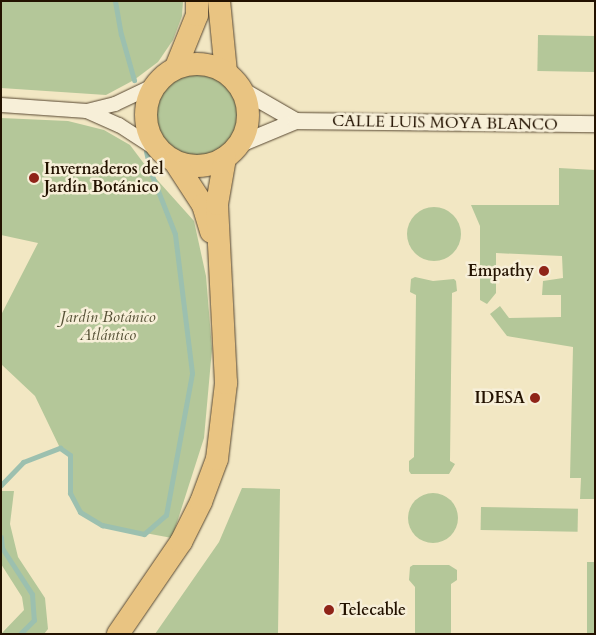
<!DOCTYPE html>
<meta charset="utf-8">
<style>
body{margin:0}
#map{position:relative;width:596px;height:635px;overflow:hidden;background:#f2e7c3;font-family:Cardo,serif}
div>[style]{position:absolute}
.green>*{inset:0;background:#b4c799;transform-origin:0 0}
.round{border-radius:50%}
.stream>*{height:5px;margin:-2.5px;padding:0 2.5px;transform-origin:2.5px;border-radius:2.5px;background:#9cc0af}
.roads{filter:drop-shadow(0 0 1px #574731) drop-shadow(0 0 1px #574731)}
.minor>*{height:14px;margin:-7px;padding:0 7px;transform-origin:7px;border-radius:7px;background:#f7efd8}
.tertiary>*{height:16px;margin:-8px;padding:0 8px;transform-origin:8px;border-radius:8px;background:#f7efd8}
.trunk>*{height:22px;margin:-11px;padding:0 11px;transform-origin:11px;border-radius:11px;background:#e9c482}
.trunk>.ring{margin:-11px;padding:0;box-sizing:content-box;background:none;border:22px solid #e9c482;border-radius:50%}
.dots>*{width:14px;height:14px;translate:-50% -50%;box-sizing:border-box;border:2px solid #f7efd8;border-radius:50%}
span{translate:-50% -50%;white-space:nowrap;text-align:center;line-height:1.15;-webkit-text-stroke:5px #f7efd8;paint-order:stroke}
.street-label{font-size:16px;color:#231200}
.poi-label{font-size:16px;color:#231200;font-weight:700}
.left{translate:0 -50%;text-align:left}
.right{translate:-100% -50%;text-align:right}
.park-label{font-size:16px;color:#565136;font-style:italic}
.frame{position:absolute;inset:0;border:2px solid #231200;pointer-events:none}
</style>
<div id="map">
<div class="green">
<i style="clip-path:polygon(1px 1px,183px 1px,182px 16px,173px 40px,158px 62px,134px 80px,106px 95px,1px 88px)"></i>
<i style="left:538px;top:35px;width:57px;height:36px;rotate:1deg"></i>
<i class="round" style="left:146px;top:64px;width:102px;height:102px"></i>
<i style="clip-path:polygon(1px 118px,68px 121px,104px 130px,130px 145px,151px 173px,194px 221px,206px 276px,212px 349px,204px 438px,172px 538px,102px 525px,80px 512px,70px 493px,70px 455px,60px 448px,35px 396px,1px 364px,1px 315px,38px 243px,1px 235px)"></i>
<i style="clip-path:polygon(559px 168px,595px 170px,595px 499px,580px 499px,581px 478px,570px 478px,573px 347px,507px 336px,490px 314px,500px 306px,509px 318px,561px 317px,561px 295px,542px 295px,543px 281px,563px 278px,562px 256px,496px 253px,496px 293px,487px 304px,480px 300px,480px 226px,471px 205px,559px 205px)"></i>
<i class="round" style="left:407px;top:207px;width:54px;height:54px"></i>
<i style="clip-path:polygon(415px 277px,433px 281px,454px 279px,456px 281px,457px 291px,452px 293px,450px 461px,455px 464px,449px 474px,411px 474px,409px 471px,409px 461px,414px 457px,416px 295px,410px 292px,411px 279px)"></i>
<i style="clip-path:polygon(242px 488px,280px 489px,278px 634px,155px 634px,219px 542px)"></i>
<i style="clip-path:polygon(1px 491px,14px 491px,10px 524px,18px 557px,45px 598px,48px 629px,44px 634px,1px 634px,24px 610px,22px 597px,1px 564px)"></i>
<i class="round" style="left:408px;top:493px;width:50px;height:50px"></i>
<i style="left:481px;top:507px;width:97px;height:23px;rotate:1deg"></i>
<i style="left:587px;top:562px;width:8px;height:72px"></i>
<i style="clip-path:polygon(413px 565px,449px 565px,457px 570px,457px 580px,451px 584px,451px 634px,415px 634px,415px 587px,409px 580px,410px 567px)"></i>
</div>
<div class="stream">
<i style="left:115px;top:1px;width:34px;rotate:80deg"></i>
<i style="left:121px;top:34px;width:48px;rotate:74.2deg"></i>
<i style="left:1px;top:485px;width:32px;rotate:-46deg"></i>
<i style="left:23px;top:462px;width:40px;rotate:-21deg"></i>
<i style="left:60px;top:448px;width:12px;rotate:35deg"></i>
<i style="left:70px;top:455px;width:38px;rotate:90deg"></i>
<i style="left:70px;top:493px;width:21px;rotate:62deg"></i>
<i style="left:80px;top:512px;width:26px;rotate:31deg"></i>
<i style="left:102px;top:525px;width:43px;rotate:12.1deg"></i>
<i style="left:144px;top:534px;width:29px;rotate:-41deg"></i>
<i style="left:166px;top:515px;width:144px;rotate:-79.6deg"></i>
<i style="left:192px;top:373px;width:140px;rotate:-97deg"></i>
<i style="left:175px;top:234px;width:66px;rotate:-111.5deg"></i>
<i style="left:151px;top:173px;width:22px;rotate:-103deg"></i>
<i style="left:1px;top:537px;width:11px;rotate:85deg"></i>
<i style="left:2px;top:548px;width:55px;rotate:56.9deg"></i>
<i style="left:32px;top:594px;width:26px;rotate:86deg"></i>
<i style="left:34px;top:620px;width:20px;rotate:135deg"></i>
</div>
<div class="roads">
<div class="minor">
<i style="left:1px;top:105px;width:86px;rotate:4deg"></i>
<i style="left:87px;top:111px;width:35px;rotate:24deg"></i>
<i style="left:119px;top:125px;width:48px;rotate:33deg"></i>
<i style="left:87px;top:111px;width:29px;rotate:-14deg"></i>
<i style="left:115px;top:104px;width:44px;rotate:-25.4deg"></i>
</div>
<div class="tertiary">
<i style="left:242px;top:90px;width:62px;rotate:29.9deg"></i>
<i style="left:238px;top:145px;width:63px;rotate:-22.5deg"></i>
<i style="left:296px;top:121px;width:299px;rotate:0.6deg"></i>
</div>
<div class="trunk">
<i style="left:219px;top:1px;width:71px;rotate:84.4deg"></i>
<i class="ring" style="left:146px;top:64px;width:80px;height:80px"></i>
<i style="left:176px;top:67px;width:56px;rotate:-68deg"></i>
<i style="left:197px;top:15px;width:14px;rotate:-90deg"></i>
<i style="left:175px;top:162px;width:51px;rotate:56.9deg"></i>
<i style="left:203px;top:205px;width:28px;rotate:73deg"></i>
<i style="left:118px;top:634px;width:112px;rotate:-55.6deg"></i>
<i style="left:181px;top:542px;width:45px;rotate:-63.4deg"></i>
<i style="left:201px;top:502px;width:46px;rotate:-69.6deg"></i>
<i style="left:217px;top:459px;width:77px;rotate:-83.2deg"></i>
<i style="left:226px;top:383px;width:179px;rotate:-92.9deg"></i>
<i style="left:217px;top:204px;width:47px;rotate:-80.1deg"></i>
</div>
</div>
<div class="dots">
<i style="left:34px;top:178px;background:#8f2418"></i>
<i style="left:544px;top:271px;background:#8f2418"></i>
<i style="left:535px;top:398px;background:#8f2418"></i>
<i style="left:329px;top:610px;background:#8f2418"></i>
</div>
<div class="street-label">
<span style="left:445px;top:123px;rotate:1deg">CALLE LUIS MOYA BLANCO</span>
</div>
<div class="poi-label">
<span class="left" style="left:44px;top:178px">Invernaderos del<br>Jardín Botánico</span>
<span class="right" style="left:534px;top:271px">Empathy</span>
<span class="right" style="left:525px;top:398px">IDESA</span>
<span class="left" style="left:339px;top:610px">Telecable</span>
</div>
<div class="park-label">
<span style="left:108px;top:326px">Jardín Botánico<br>Atlántico</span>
</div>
<div class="frame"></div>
</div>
